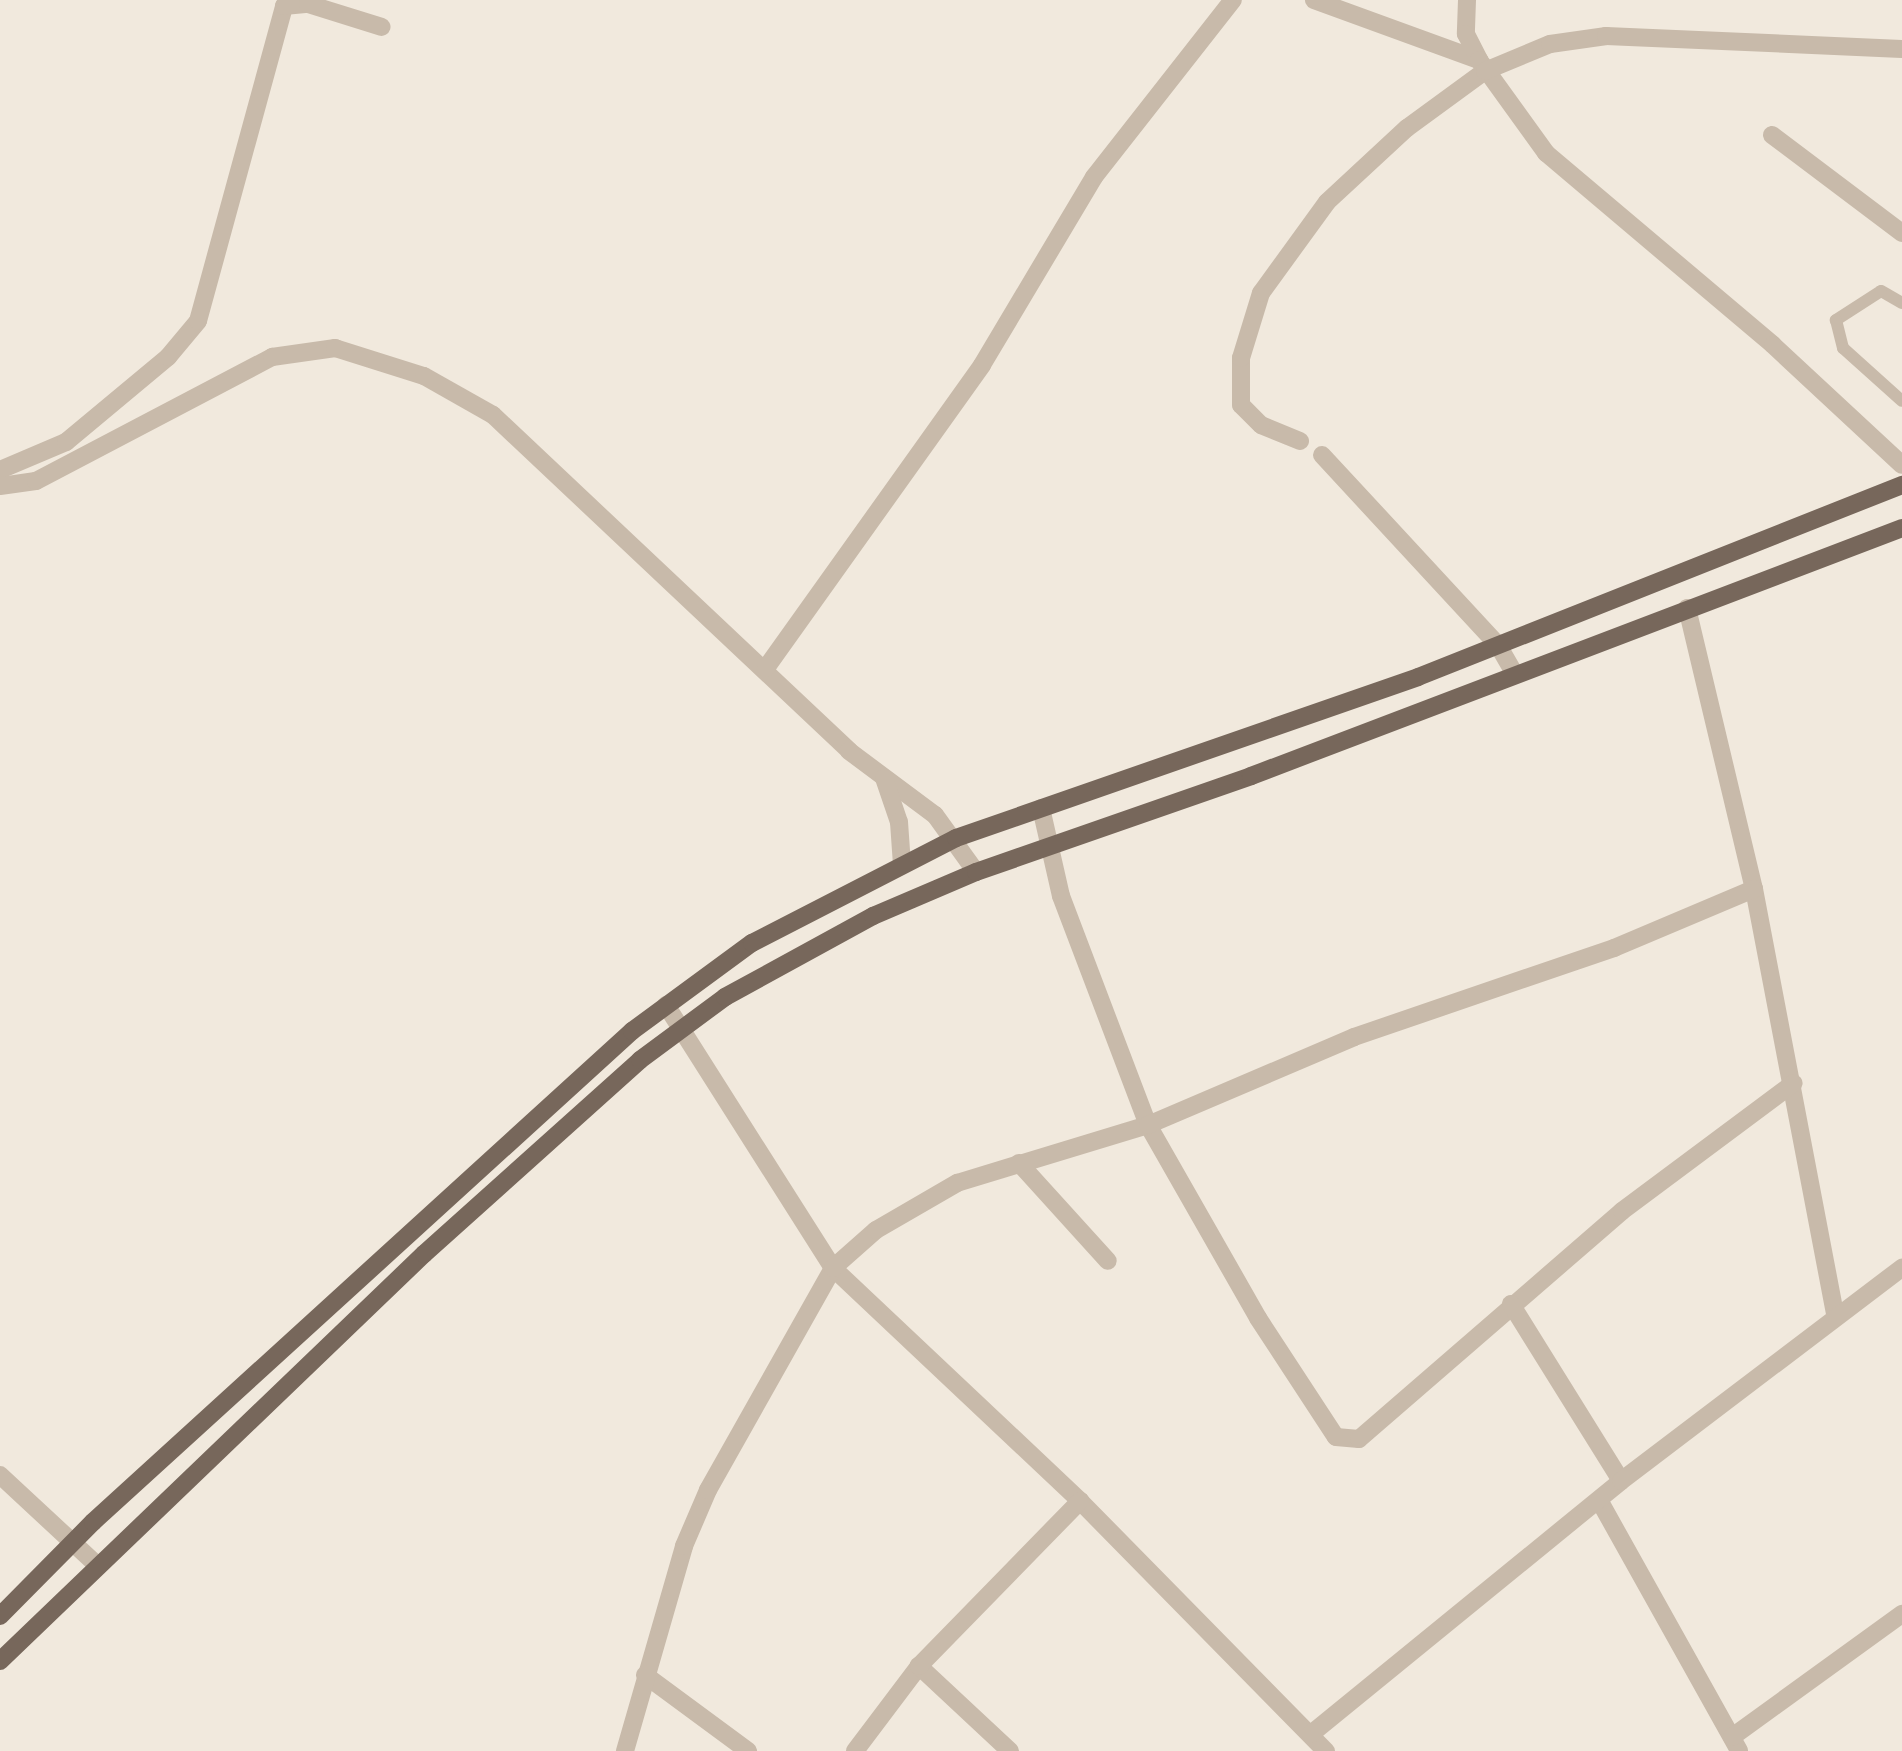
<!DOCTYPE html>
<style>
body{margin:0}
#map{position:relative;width:1902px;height:1751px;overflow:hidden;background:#f1e9dd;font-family:"Titillium Web",sans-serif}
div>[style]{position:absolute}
.lane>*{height:12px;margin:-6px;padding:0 6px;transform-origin:6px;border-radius:6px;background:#c8baaa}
.street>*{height:18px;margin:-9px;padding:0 9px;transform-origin:9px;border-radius:9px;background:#c8baaa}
.primary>*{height:18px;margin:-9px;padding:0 9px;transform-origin:9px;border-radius:9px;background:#77675b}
span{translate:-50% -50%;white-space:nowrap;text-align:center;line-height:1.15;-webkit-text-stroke:6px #f9f3ea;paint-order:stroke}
</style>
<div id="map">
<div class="lane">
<i style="left:1902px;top:303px;width:24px;rotate:-150deg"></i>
<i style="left:1881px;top:291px;width:54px;rotate:147.2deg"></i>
<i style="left:1836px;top:320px;width:29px;rotate:76deg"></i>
<i style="left:1843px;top:348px;width:79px;rotate:41.9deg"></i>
</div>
<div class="street">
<i style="left:1314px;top:0;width:176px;rotate:20deg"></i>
<i style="left:1467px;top:0;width:34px;rotate:92deg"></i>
<i style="left:1466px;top:34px;width:29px;rotate:63deg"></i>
<i style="left:1479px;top:60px;width:115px;rotate:54.2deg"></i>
<i style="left:1546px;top:153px;width:297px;rotate:40.2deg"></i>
<i style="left:1773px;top:345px;width:176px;rotate:42.9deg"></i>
<i style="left:1772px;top:135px;width:163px;rotate:37deg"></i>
<i style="left:1300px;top:441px;width:42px;rotate:-157.7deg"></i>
<i style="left:1261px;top:425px;width:28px;rotate:-135deg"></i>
<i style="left:1241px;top:405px;width:47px;rotate:-90deg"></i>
<i style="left:1241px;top:358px;width:68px;rotate:-72.9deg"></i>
<i style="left:1261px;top:293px;width:112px;rotate:-54deg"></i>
<i style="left:1327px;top:202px;width:109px;rotate:-42.8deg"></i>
<i style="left:1407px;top:128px;width:97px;rotate:-36.2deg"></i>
<i style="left:1485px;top:71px;width:70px;rotate:-22.6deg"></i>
<i style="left:1550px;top:44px;width:57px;rotate:-8.1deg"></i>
<i style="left:1606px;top:36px;width:296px;rotate:2.5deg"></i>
<i style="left:1322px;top:455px;width:259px;rotate:47.2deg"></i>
<i style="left:1498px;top:645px;width:34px;rotate:60deg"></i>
<i style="left:0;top:470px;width:72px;rotate:-23deg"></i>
<i style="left:66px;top:442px;width:133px;rotate:-39.8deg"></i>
<i style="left:168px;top:357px;width:47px;rotate:-50.2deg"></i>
<i style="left:198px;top:321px;width:327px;rotate:-74.7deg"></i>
<i style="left:284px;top:6px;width:24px;rotate:-5deg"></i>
<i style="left:308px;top:4px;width:77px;rotate:17.3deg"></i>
<i style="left:0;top:486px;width:36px;rotate:-8deg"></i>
<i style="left:36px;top:481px;width:267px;rotate:-27.7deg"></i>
<i style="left:272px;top:357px;width:64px;rotate:-8.1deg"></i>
<i style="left:335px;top:348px;width:93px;rotate:17.5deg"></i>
<i style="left:424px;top:376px;width:79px;rotate:29.5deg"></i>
<i style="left:493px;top:415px;width:490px;rotate:43.3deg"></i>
<i style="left:849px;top:751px;width:107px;rotate:36.7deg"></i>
<i style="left:935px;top:815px;width:70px;rotate:54.3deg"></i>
<i style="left:1687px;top:608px;width:289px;rotate:76.6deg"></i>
<i style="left:1754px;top:889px;width:432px;rotate:79.2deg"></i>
<i style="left:766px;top:668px;width:372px;rotate:-54.5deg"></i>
<i style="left:982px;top:365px;width:219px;rotate:-59.2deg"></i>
<i style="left:1094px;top:177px;width:225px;rotate:-51.9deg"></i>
<i style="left:884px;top:778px;width:46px;rotate:71.2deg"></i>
<i style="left:899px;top:822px;width:43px;rotate:86deg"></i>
<i style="left:1041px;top:808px;width:90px;rotate:77.2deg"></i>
<i style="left:1061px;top:896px;width:245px;rotate:69.2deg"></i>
<i style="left:1148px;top:1125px;width:222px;rotate:60.3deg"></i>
<i style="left:1258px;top:1318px;width:142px;rotate:56.8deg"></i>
<i style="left:1336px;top:1437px;width:23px;rotate:5deg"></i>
<i style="left:1359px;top:1439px;width:348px;rotate:-40.9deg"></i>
<i style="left:1622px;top:1211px;width:214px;rotate:-36.7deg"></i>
<i style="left:666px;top:1005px;width:312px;rotate:57.6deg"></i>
<i style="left:833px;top:1268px;width:340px;rotate:43.3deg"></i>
<i style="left:1080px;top:1501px;width:351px;rotate:45.5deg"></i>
<i style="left:1019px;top:1163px;width:132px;rotate:47.8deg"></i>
<i style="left:1511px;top:1304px;width:208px;rotate:58.1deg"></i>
<i style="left:0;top:1475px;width:134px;rotate:42.9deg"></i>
<i style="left:1599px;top:1500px;width:287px;rotate:60.8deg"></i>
<i style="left:645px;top:1675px;width:128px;rotate:36.4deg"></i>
<i style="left:1311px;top:1734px;width:400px;rotate:-39.2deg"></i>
<i style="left:1621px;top:1481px;width:353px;rotate:-37.2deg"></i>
<i style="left:1732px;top:1737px;width:210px;rotate:-35.9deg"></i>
<i style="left:625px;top:1751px;width:213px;rotate:-73.9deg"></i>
<i style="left:684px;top:1546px;width:61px;rotate:-66.8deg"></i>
<i style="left:708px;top:1490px;width:255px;rotate:-60.6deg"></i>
<i style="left:833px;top:1268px;width:57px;rotate:-41.5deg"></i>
<i style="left:876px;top:1230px;width:94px;rotate:-30.1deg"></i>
<i style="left:957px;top:1183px;width:200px;rotate:-16.9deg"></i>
<i style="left:1148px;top:1125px;width:224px;rotate:-23.1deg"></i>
<i style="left:1354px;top:1037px;width:275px;rotate:-18.9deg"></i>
<i style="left:1614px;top:948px;width:152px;rotate:-22.9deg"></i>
<i style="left:855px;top:1751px;width:106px;rotate:-53deg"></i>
<i style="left:1010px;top:1751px;width:125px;rotate:-137deg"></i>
<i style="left:919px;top:1666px;width:231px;rotate:-45.7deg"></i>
</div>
<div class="primary">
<i style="left:0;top:1616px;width:132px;rotate:-45.3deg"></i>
<i style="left:93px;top:1522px;width:729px;rotate:-42.33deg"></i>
<i style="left:632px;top:1031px;width:149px;rotate:-36.3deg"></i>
<i style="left:752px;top:943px;width:229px;rotate:-27.2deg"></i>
<i style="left:956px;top:838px;width:489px;rotate:-19.2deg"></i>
<i style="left:1418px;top:677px;width:521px;rotate:-21.64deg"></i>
<i style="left:0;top:1661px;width:588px;rotate:-43.83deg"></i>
<i style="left:424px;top:1254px;width:290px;rotate:-41.9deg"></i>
<i style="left:640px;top:1060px;width:106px;rotate:-36.5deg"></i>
<i style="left:725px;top:997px;width:169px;rotate:-28.7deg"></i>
<i style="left:873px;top:916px;width:112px;rotate:-23.1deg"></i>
<i style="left:976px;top:872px;width:291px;rotate:-19.2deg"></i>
<i style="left:1251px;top:776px;width:697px;rotate:-20.85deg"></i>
</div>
</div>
